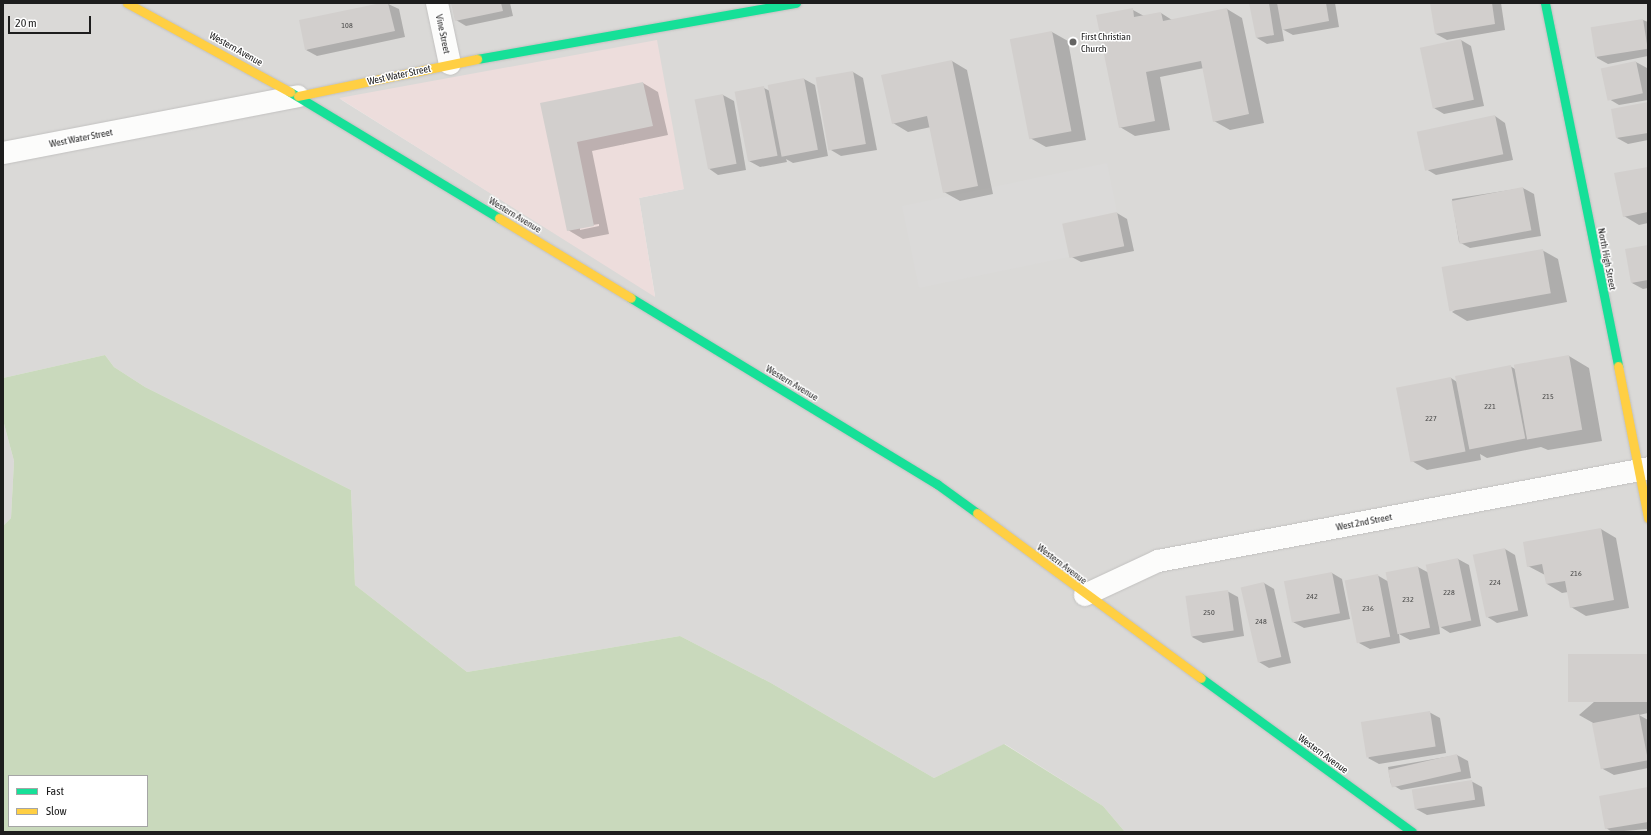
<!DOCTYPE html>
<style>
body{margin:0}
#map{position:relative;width:1651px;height:835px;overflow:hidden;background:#ebe9e6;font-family:"Asap Condensed",sans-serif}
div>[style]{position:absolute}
.residential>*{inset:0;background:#dad9d7}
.commercial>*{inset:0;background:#eddddc}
.forest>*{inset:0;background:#c9d9bc}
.parking>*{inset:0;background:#dbdad9}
.shadow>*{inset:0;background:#0003}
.building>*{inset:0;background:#d2cfcd;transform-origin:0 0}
.roads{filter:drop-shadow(0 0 1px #c2c1c0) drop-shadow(0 0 1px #c2c1c0)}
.street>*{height:22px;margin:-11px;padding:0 11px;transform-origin:11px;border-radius:11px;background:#fcfcfb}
.fast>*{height:9px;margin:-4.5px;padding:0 4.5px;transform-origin:4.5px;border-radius:4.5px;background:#16e098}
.slow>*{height:9px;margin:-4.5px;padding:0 4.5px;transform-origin:4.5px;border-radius:4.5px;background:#ffcf43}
.dots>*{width:11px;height:11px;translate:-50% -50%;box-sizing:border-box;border:2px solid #fff;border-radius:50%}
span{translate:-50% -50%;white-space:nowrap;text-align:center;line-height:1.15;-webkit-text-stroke:3px #fff;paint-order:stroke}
.number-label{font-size:8px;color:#4a4a49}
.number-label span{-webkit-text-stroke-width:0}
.street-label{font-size:10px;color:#1d1d1d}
.poi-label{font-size:10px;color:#1d1d1d}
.left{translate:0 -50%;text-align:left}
.frame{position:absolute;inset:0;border:4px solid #1d1d1d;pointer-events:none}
.legend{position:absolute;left:8px;top:775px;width:140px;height:52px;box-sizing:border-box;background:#fff;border:1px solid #a5a5a5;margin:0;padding:5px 7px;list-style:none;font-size:12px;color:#1d1d1d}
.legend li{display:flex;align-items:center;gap:8px;height:20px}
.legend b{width:20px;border:1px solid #a5a5a5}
.scale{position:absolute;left:8px;top:16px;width:83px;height:18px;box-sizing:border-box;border:2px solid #1d1d1d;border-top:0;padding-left:5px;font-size:12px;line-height:14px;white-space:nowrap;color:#1d1d1d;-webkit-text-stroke:3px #fff;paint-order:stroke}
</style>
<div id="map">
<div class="residential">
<i style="clip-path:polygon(evenodd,3px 3px,1648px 3px,1648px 832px,1125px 832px,1103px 806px,1005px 744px,934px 778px,771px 683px,680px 636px,467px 672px,355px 585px,351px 490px,145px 387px,114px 367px,105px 355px,3px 378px,3px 3px,340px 99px,684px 189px,639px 198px,655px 296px,340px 99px)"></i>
<i style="clip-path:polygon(3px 420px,14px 461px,11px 518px,3px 526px)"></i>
</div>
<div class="commercial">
<i style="clip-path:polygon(657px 40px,684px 189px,639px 198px,655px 297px,339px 98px)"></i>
</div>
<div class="forest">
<i style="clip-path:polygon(evenodd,105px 355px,114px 367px,145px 387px,351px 490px,355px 585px,467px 672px,680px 636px,771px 683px,934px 778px,1004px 744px,1103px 806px,1125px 832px,3px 832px,3px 526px,11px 518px,14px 461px,3px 420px,3px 378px,105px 355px,9px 776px,147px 776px,147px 826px,9px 826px,9px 776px)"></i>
</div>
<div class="parking">
<i style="clip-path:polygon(1107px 163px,1117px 212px,1062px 223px,1069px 257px,919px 288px,902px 206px)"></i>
</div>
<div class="shadow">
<i style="clip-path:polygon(386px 3px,399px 9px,405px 37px,317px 56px,306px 50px)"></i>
<i style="clip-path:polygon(452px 3px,510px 3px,513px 16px,466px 26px,456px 20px)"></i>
<i style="clip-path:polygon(1250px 3px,1335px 3px,1339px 27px,1293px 35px,1282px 29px,1284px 41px,1267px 44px,1257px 38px)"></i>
<i style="clip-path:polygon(1439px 3px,1501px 3px,1505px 30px,1447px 40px,1436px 34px)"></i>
<i style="clip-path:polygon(1227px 9px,1242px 18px,1264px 123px,1230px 130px,1214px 121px,1204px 68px,1160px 77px,1170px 130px,1135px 136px,1120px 127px,1133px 10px,1144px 16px,1161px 13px,1172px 20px)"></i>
<i style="clip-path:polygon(1643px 20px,1648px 22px,1648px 56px,1608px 64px,1597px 58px,1592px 30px)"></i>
<i style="clip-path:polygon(1052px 32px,1068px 41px,1086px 140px,1046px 147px,1030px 138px)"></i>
<i style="clip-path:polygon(1461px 40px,1471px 46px,1484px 106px,1444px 114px,1434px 108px)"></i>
<i style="clip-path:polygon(952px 61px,967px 70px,993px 194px,960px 201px,944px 192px,931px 127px,908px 132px,893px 123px)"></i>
<i style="clip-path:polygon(1636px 62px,1647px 68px,1648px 100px,1619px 105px,1609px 99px)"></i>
<i style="clip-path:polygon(853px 72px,863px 78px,877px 150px,841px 156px,831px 150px)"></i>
<i style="clip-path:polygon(804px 79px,815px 85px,828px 156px,793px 163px,786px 159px,787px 162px,760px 167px,749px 161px,764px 88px,770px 91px,769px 86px)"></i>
<i style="clip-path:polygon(evenodd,643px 83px,658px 92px,668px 135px,592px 151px,609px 234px,583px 239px,568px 230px,542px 104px,643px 83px,599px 224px,599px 226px,580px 230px,580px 227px,599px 224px)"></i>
<i style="clip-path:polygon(723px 95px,734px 101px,746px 170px,718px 175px,708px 168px)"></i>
<i style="clip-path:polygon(1648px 103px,1648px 140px,1628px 144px,1617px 138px)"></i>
<i style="clip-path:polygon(1495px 116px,1505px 123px,1513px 160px,1436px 175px,1426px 169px)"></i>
<i style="clip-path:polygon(1648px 168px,1648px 223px,1639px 225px,1624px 216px)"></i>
<i style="clip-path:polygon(1523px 188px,1534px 194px,1541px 236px,1470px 248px,1459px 242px,1452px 199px)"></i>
<i style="clip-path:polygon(1117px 213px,1127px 219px,1134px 251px,1081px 262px,1070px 256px)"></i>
<i style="clip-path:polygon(1648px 246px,1648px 288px,1643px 289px,1632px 283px)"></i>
<i style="clip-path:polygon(1542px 250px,1558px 259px,1567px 302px,1467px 321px,1452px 312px)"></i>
<i style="clip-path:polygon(1569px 356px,1589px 368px,1602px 441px,1548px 450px,1541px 447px,1487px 458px,1480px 454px,1481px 460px,1427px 470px,1412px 461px,1451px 378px,1457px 382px,1510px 366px,1515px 369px)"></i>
<i style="clip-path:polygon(1601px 529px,1616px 538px,1629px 608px,1586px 616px,1571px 607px,1568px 592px,1562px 593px,1547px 584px,1545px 575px,1528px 566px)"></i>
<i style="clip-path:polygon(1505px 549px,1515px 555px,1528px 616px,1497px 623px,1486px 616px)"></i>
<i style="clip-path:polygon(1458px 559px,1469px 565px,1481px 626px,1450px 633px,1439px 626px,1440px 634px,1410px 640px,1399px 634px,1400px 643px,1370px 649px,1359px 643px,1377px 575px,1389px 582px,1418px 567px,1429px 573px,1428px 566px)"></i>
<i style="clip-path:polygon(1332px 573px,1342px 579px,1350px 619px,1304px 628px,1293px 622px)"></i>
<i style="clip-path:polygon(1264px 583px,1274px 589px,1291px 663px,1269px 668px,1259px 662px)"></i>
<i style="clip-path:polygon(1227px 591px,1238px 597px,1244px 636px,1203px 643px,1192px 637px)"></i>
<i style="clip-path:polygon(1648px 655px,1648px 713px,1639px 715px,1648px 720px,1648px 768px,1614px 775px,1603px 769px,1595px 724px,1579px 715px)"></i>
<i style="clip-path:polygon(1429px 712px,1440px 718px,1446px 753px,1379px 764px,1368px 758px)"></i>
<i style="clip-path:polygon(1457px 755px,1468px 761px,1471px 778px,1401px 790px,1391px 784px,1388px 767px)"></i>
<i style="clip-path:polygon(1471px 781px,1482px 787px,1485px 806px,1427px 815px,1416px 809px)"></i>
<i style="clip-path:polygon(1648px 788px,1648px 829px,1612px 832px,1606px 828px)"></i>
</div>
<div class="building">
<i style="clip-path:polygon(381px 3px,388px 3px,395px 31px,305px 50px,299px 20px)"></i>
<i style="clip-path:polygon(451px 3px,501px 3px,503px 11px,455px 21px)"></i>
<i style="clip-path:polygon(1249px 3px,1269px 3px,1274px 35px,1256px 38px)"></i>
<i style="clip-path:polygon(1277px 3px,1326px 3px,1329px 21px,1282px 30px)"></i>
<i style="clip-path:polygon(1430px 3px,1492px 3px,1495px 24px,1435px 34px)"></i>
<i style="clip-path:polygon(1133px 8px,1134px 17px,1161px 12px,1163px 21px,1227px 8px,1249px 114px,1213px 122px,1201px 61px,1146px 72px,1155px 121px,1119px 128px,1096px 15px)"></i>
<i style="left:1643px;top:19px;width:30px;height:53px;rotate:81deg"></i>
<i style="left:1052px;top:31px;width:102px;height:43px;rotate:79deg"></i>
<i style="left:1461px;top:39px;width:62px;height:42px;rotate:78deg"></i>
<i style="clip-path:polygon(952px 60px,978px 186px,943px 193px,927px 116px,892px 124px,881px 75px)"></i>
<i style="left:1636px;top:61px;width:33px;height:36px;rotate:78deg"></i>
<i style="left:853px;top:71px;width:74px;height:38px;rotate:80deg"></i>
<i style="left:804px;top:78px;width:73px;height:37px;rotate:79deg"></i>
<i style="clip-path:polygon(643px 82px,653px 126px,577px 142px,594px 226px,567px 231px,540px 103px)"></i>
<i style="left:764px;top:86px;width:71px;height:30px;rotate:79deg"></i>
<i style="left:723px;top:94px;width:71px;height:29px;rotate:79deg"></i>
<i style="clip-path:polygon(1648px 102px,1648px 133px,1616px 138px,1611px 109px)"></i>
<i style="left:1495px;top:115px;width:40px;height:80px;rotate:78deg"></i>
<i style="clip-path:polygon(1648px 167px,1648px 212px,1623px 217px,1614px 173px)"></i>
<i style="left:1523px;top:187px;width:44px;height:73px;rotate:79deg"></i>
<i style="left:1117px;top:212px;width:35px;height:56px;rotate:78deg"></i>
<i style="clip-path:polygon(1648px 245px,1648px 280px,1631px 283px,1625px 249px)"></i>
<i style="left:1543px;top:249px;width:45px;height:103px;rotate:80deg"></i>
<i style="left:1569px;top:355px;width:76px;height:56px;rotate:80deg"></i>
<i style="left:1511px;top:365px;width:75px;height:57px;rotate:79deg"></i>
<i style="left:1451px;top:377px;width:76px;height:56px;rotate:79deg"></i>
<i style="clip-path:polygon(1601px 528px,1614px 600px,1570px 608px,1565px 581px,1546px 584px,1542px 564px,1527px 567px,1523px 542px)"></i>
<i style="left:1505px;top:548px;width:64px;height:33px;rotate:78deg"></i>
<i style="left:1458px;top:558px;width:64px;height:33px;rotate:78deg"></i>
<i style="left:1418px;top:566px;width:63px;height:33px;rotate:79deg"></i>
<i style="left:1332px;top:572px;width:42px;height:49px;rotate:79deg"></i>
<i style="left:1378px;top:574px;width:64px;height:34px;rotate:79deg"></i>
<i style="left:1264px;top:582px;width:77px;height:24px;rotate:77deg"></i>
<i style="left:1228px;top:590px;width:41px;height:43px;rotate:82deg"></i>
<i style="left:1648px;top:654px;width:48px;height:80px;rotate:90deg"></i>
<i style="left:1430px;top:711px;width:36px;height:70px;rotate:81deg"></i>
<i style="left:1639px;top:714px;width:47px;height:48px;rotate:79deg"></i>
<i style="left:1457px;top:754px;width:18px;height:71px;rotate:77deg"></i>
<i style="left:1472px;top:780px;width:20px;height:61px;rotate:81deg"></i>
<i style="clip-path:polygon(1648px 787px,1648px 822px,1605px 829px,1599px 796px)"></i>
</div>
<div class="roads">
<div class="street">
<i style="left:437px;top:3px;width:62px;rotate:78deg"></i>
<i style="left:3px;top:153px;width:300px;rotate:-10.9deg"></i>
<i style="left:1085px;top:595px;width:81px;rotate:-25deg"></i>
<i style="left:1158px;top:561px;width:499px;rotate:-10.7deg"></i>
</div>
<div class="fast">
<i style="left:1545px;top:3px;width:370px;rotate:78.6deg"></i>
<i style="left:477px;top:59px;width:324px;rotate:-10deg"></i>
<i style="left:290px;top:92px;width:244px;rotate:31.1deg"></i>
<i style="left:631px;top:298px;width:358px;rotate:31.3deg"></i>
<i style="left:937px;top:484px;width:49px;rotate:35.9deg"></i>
<i style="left:1201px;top:678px;width:261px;rotate:36.1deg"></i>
</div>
<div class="slow">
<i style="left:127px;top:3px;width:186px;rotate:28.6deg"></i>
<i style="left:298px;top:96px;width:183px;rotate:-11.7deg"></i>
<i style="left:499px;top:218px;width:154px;rotate:31.2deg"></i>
<i style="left:1618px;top:366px;width:155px;rotate:78.8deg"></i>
<i style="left:977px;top:513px;width:278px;rotate:36.4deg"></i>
</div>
</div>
<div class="dots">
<i style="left:1073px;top:42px;background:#656463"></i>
</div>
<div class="number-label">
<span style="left:347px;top:26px">108</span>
<span style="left:1548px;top:397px">215</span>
<span style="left:1490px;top:407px">221</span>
<span style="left:1431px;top:419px">227</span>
<span style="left:1576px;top:574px">216</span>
<span style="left:1495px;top:583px">224</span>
<span style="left:1449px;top:593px">228</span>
<span style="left:1312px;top:597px">242</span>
<span style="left:1408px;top:600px">232</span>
<span style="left:1368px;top:609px">236</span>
<span style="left:1209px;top:613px">250</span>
<span style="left:1261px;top:622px">248</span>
</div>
<div class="street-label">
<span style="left:443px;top:34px;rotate:78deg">Vine Street</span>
<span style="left:236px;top:49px;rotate:29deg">Western Avenue</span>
<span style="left:399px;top:75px;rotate:-12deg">West Water Street</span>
<span style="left:81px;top:138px;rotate:-11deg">West Water Street</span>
<span style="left:515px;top:215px;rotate:31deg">Western Avenue</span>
<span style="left:1607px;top:259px;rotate:79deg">North High Street</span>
<span style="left:792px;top:383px;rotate:31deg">Western Avenue</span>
<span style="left:1364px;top:522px;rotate:-11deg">West 2nd Street</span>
<span style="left:1062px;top:564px;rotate:37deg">Western Avenue</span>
<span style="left:1323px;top:754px;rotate:36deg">Western Avenue</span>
</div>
<div class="poi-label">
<span class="left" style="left:1081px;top:42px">First Christian<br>Church</span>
</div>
<div class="frame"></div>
<ul class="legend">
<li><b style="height:5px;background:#16e098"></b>Fast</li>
<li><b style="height:5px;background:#ffcf43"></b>Slow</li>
</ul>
<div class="scale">20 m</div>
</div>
